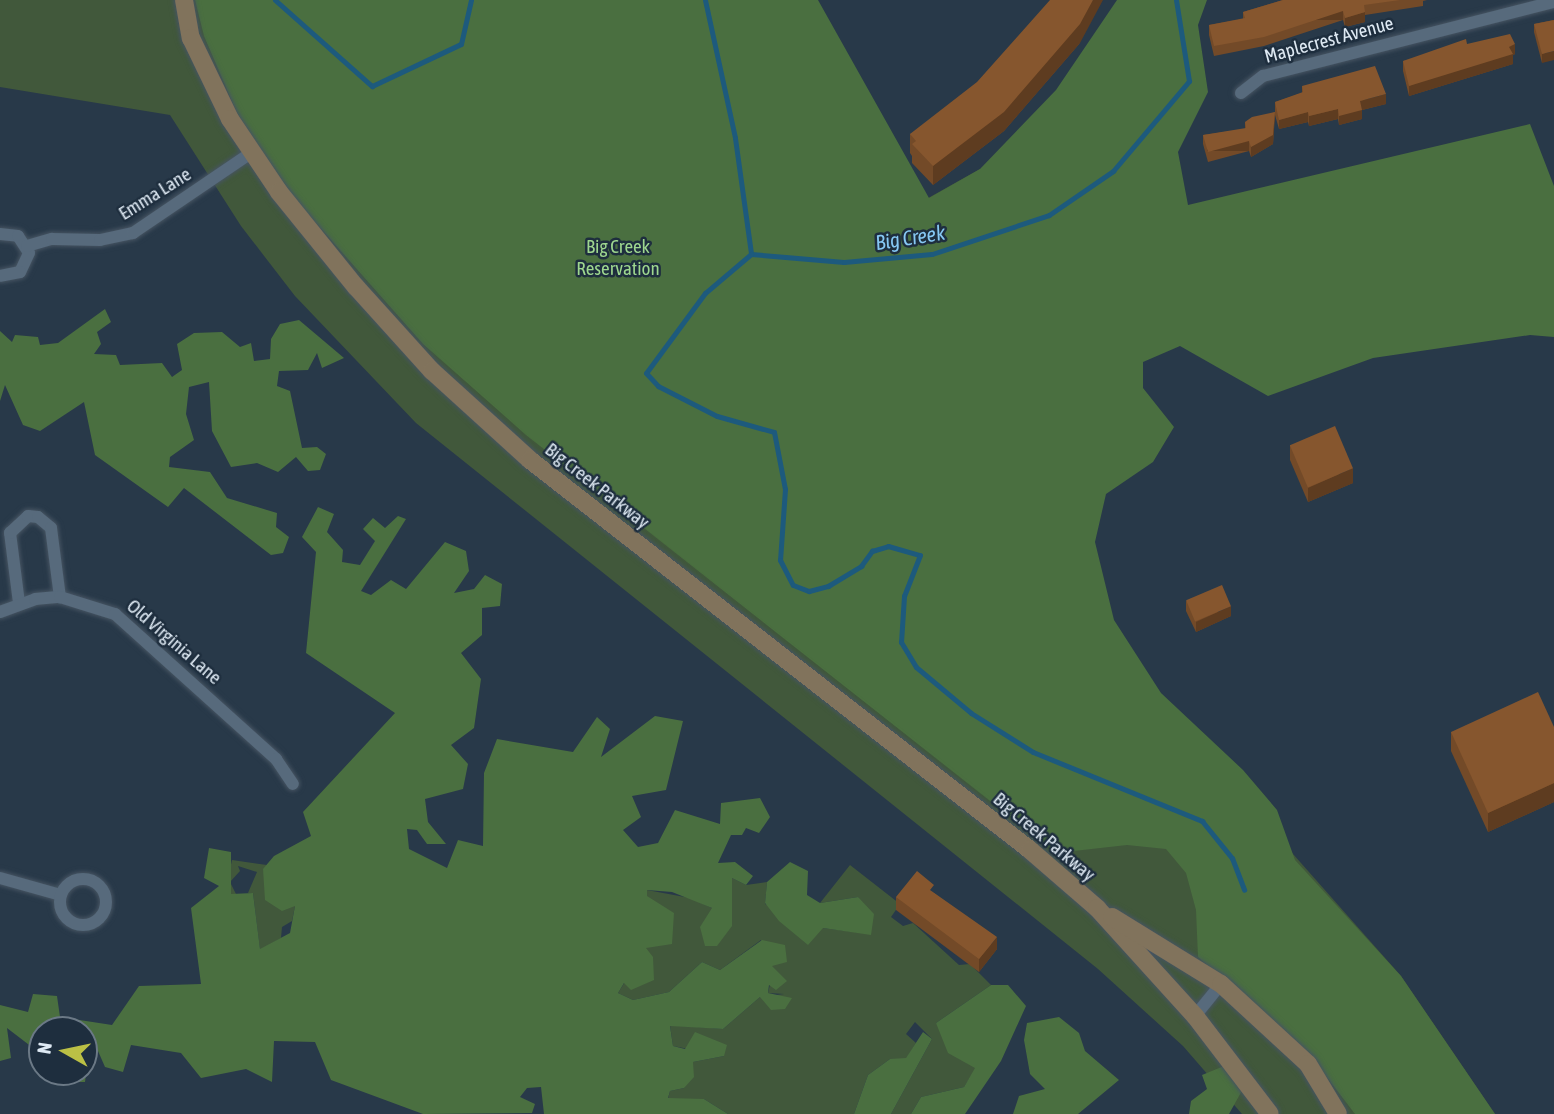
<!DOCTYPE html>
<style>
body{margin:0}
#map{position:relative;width:1554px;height:1114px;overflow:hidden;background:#283949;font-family:"Asap Condensed",sans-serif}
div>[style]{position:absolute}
.green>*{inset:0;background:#41583b}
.forest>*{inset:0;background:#4a6f40}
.stream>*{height:5px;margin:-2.5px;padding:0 2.5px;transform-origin:2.5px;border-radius:2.5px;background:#1d5a7d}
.roads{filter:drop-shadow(0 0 2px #465462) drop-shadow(0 0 2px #465462)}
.street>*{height:12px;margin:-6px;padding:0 6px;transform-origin:6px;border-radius:6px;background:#576a7c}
.street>.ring{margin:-6px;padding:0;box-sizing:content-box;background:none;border:12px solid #576a7c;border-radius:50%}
.secondary>*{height:18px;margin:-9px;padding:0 9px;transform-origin:9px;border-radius:9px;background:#81735c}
.wall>*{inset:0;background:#734a28}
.shaded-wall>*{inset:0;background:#5e3c20;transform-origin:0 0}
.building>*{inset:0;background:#86562e;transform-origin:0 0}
span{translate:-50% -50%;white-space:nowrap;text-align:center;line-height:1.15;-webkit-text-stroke:5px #1e2e3e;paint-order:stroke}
.street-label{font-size:19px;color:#dee9f3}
.park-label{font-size:19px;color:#9ed78f}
.water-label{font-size:21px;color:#86c8f4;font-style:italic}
.north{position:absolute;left:28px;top:1016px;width:70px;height:70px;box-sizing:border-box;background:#1e2e3e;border:2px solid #6b7986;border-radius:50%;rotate:279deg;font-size:19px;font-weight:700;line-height:28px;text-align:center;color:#dee9f3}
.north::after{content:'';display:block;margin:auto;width:24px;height:32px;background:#bbc045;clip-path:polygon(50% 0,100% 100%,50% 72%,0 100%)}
</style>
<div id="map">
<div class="green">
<i style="clip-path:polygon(0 0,748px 0,905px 211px,980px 169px,1023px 549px,1401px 976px,1495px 1114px,1242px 1114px,1183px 1046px,1098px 969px,416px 423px,295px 296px,241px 226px,170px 115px,0 87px)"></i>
<i style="clip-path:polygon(232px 860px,267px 865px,263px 870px,295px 906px,292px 921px,282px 927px,281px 938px,260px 950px,253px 893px,248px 893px,257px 872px,238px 866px,240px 871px,230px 882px,236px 894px,231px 895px,228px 878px)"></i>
<i style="clip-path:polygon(850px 865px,900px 904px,891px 917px,903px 926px,913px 923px,959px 965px,970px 964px,991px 985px,936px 1023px,976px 1068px,964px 1087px,921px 1097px,911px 1114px,891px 1114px,932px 1039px,915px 1022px,906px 1034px,916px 1043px,906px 1059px,890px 1059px,868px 1075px,854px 1114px,728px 1114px,704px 1099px,668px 1099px,670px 1091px,684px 1088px,693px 1062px,724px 1056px,673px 1046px,670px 1025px,723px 1029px,760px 997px,784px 994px,768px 993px,773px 971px,761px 940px,720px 970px,702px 962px,669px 992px,633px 1000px,618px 993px,646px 948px,647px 890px,690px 898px,712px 908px,732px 925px,732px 878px,746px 885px,767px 882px,765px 904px,823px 928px,870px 934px,858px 897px,820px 903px)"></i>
</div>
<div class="forest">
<i style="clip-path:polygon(195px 0,818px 0,929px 198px,980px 169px,1056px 90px,1117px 0,1207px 0,1198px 25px,1208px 92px,1178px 152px,1188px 205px,1530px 124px,1554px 186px,1554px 337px,1530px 335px,1373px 358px,1268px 396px,1180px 346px,1143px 362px,1143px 388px,1174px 427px,1153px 462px,1106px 494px,1095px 542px,1114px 620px,1161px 693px,1243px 770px,1277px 810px,1295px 860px,1401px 976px,1495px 1114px,1355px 1114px,1309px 1054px,1198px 957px,1196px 910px,1186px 873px,1166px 849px,1127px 845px,1056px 853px,526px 435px,423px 344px,286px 189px,237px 113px,204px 36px)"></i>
<i style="clip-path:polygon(105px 309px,111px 322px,97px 332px,101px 344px,94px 354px,116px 355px,120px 365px,162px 363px,172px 377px,182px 370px,177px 344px,194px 333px,222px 332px,240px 347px,251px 343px,254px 361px,270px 359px,271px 339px,280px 324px,299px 320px,344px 358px,322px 368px,317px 353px,308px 370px,279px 371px,277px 386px,290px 391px,302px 448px,317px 447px,326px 454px,320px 470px,308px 471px,296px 457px,278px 472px,257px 463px,231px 467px,212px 431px,209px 382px,189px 387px,186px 414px,194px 440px,170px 457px,169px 467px,210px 472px,227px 498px,277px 513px,276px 527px,289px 537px,283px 553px,271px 555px,184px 488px,168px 507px,95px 455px,84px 402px,40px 431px,23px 425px,5px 385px,0 401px,0 331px,12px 342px,15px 335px,38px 337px,40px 345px,58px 343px)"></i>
<i style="clip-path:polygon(318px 507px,334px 514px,327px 532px,343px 550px,342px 562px,360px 565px,375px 541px,363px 529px,373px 518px,385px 528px,398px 516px,406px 519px,361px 591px,371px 595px,391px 580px,406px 589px,445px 542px,466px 551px,469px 571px,454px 593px,474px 589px,485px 575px,502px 584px,500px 606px,482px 608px,482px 635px,461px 653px,481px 679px,474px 728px,451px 745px,468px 764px,463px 789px,425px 799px,428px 822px,446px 844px,427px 844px,417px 830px,407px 829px,409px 849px,447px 868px,458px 840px,483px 846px,484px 773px,497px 739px,573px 752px,597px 717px,610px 729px,601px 757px,655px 716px,683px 721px,666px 790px,632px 796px,641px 817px,623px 830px,638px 847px,658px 843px,675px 810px,720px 824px,721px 803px,760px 798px,770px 817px,759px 833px,746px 828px,742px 835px,731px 835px,718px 863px,735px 862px,753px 876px,746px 885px,732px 878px,732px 926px,717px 946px,705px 946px,700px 927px,712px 908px,672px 892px,647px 890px,647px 896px,674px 913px,672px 944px,646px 948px,653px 957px,654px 980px,631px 990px,624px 983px,618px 993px,633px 1000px,669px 992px,702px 962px,720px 970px,762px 940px,785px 945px,787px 962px,772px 966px,787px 981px,776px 990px,769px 985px,768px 993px,792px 998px,785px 1009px,771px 1010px,760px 997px,723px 1029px,670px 1026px,673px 1046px,685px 1049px,695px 1032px,727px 1045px,724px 1056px,693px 1062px,694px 1077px,684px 1088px,670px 1091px,668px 1098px,704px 1099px,728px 1114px,544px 1114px,541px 1087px,527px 1088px,520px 1097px,535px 1104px,532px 1113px,423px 1114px,331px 1080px,315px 1042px,274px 1041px,272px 1082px,246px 1069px,201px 1078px,181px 1053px,131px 1045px,123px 1072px,105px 1067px,91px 1035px,85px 1082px,61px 1082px,60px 1072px,84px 1072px,84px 1030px,42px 1030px,42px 1049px,37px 1051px,7px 1028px,11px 1058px,0 1061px,0 1005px,28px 1012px,33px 994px,57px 996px,60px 1017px,112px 1025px,139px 986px,201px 984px,191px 908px,219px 886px,204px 878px,209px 848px,231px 852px,231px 894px,253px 893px,260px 949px,290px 933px,295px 906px,282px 911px,265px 900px,263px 869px,274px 856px,311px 836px,303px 812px,395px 713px,306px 653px,316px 552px,302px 537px)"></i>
<i style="clip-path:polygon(790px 862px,808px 871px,807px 895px,820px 903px,858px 897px,874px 914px,871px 935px,823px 928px,808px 945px,779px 921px,765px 903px,767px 882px)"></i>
<i style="clip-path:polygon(991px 985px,1008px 985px,1026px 1006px,1001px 1061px,965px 1114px,911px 1114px,921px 1097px,964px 1087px,975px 1068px,948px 1053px,936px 1023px)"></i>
<i style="clip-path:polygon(1059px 1017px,1079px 1033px,1085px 1051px,1119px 1080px,1078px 1114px,1013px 1114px,1019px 1096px,1045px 1089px,1030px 1074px,1024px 1040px,1027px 1023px)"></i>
<i style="clip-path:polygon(923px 1032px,932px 1039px,891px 1114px,854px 1114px,868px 1075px,890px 1059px,906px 1058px)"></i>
<i style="clip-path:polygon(1229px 1064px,1244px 1087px,1229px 1114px,1189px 1114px,1191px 1101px,1207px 1089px,1202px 1075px)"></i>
</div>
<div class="stream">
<i style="left:275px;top:0;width:130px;rotate:41.6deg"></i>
<i style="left:372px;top:86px;width:98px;rotate:-25.3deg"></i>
<i style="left:461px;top:44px;width:45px;rotate:-77.2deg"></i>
<i style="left:705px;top:0;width:141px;rotate:77.7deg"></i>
<i style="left:735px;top:138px;width:117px;rotate:82.1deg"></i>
<i style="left:751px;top:254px;width:93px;rotate:4.9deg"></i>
<i style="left:844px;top:262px;width:88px;rotate:-5.2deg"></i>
<i style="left:932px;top:254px;width:123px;rotate:-18.4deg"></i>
<i style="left:1049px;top:215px;width:78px;rotate:-34.5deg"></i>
<i style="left:1113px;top:171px;width:118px;rotate:-49.8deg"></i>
<i style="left:1189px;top:81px;width:82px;rotate:-99.1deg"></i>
<i style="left:751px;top:254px;width:60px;rotate:139.7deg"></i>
<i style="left:705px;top:293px;width:99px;rotate:126.4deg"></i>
<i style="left:646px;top:373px;width:18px;rotate:47deg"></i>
<i style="left:658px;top:386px;width:66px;rotate:27deg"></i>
<i style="left:717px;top:416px;width:59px;rotate:15.7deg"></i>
<i style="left:774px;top:432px;width:58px;rotate:79.1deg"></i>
<i style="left:785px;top:489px;width:71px;rotate:94deg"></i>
<i style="left:780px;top:560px;width:28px;rotate:63deg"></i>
<i style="left:793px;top:585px;width:17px;rotate:21deg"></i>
<i style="left:809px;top:591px;width:20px;rotate:-15deg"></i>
<i style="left:828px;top:586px;width:39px;rotate:-31deg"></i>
<i style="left:861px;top:566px;width:19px;rotate:-54deg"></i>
<i style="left:872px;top:551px;width:17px;rotate:-17deg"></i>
<i style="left:888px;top:546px;width:33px;rotate:16deg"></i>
<i style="left:920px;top:555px;width:44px;rotate:111.3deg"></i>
<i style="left:904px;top:596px;width:46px;rotate:93.7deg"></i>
<i style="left:901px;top:642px;width:29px;rotate:59deg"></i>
<i style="left:916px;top:667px;width:72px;rotate:39.9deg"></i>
<i style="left:971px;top:713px;width:73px;rotate:32.2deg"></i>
<i style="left:1033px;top:752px;width:183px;rotate:22.2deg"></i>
<i style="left:1202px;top:821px;width:48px;rotate:51deg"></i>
<i style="left:1232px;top:858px;width:34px;rotate:69deg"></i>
</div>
<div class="roads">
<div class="street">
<i style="left:1241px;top:93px;width:28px;rotate:-38deg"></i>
<i style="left:1263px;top:76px;width:300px;rotate:-14.3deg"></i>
<i style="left:0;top:234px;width:18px;rotate:6deg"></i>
<i style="left:18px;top:236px;width:20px;rotate:57deg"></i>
<i style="left:29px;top:253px;width:21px;rotate:115deg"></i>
<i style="left:20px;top:272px;width:20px;rotate:169deg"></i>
<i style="left:27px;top:246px;width:26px;rotate:-16deg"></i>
<i style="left:52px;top:239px;width:48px;rotate:1.2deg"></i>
<i style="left:100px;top:240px;width:34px;rotate:-12deg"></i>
<i style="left:133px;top:233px;width:144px;rotate:-34.2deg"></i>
<i style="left:19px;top:603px;width:71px;rotate:-97.3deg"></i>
<i style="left:10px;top:533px;width:25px;rotate:-43deg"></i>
<i style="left:28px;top:516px;width:10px;rotate:6deg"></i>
<i style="left:38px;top:517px;width:17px;rotate:40deg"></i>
<i style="left:51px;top:528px;width:70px;rotate:82.6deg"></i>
<i style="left:0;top:612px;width:37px;rotate:-20deg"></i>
<i style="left:35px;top:599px;width:25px;rotate:-5deg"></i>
<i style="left:60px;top:597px;width:58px;rotate:17.2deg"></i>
<i style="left:115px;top:614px;width:217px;rotate:42deg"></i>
<i style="left:276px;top:759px;width:30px;rotate:56deg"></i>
<i style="left:0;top:878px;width:63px;rotate:15.6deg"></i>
<i class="ring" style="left:60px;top:879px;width:34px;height:34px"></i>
<i style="left:1195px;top:1016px;width:41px;rotate:-50.9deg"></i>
</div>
<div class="secondary">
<i style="left:184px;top:0;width:39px;rotate:80deg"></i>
<i style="left:191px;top:38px;width:90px;rotate:64.3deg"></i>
<i style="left:230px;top:119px;width:88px;rotate:56.1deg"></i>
<i style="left:279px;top:192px;width:122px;rotate:51deg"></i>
<i style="left:356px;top:287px;width:113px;rotate:47.9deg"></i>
<i style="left:432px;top:371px;width:132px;rotate:42.2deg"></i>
<i style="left:530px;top:460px;width:634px;rotate:37.95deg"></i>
<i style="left:1030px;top:850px;width:89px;rotate:40.9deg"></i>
<i style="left:1097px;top:908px;width:146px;rotate:47.8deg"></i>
<i style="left:1195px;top:1016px;width:123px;rotate:52.6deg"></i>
<i style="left:1112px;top:917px;width:128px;rotate:31.6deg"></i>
<i style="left:1221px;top:984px;width:118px;rotate:42.6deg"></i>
<i style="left:1308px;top:1064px;width:58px;rotate:59deg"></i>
</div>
</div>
<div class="wall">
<i style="clip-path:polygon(1283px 0,1427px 0,1423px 1px,1423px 6px,1365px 15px,1365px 22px,1345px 27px,1343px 20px,1264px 46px,1214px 56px,1209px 35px,1209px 25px,1243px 19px,1243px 12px)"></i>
<i style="clip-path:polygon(1554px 20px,1542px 63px,1534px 32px,1534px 24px)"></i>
<i style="clip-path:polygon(1080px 43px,1004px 131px,933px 185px,912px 163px,912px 156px,910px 153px,910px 134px)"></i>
<i style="clip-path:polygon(1467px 44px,1515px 54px,1513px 55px,1513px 64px,1409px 96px,1403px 71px,1403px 61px)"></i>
<i style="clip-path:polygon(1302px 86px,1386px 104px,1362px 110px,1362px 119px,1339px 125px,1338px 119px,1309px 126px,1308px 122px,1279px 129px,1275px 115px,1273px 144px,1251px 157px,1249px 151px,1208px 162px,1203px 144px,1203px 135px,1245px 129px,1245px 122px,1275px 112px,1275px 102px,1302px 93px)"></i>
<i style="clip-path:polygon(1290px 445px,1353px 483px,1308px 502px,1290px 460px)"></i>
<i style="clip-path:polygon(1186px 601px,1231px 616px,1196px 632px,1186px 611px)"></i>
<i style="clip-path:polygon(1554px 727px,1554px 802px,1488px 832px,1451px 751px,1451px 732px)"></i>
<i style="clip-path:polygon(934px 893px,997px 949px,979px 972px,896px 910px,896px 897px)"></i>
</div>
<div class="shaded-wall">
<i style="clip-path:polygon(1093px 0,1103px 0,1080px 43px,1004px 131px,933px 185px,933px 166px)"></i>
<i style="left:1343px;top:11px;width:9px;height:83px;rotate:90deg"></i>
<i style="clip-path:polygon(1365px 12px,1365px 22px,1345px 27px,1345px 18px)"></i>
<i style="clip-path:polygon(1515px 44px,1515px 54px,1513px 55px,1513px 64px,1409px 96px,1409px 86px)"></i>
<i style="clip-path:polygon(1554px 51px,1554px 60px,1542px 63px,1542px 54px)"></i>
<i style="clip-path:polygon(1386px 94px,1386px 104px,1362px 110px,1362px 119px,1339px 125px,1339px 116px,1360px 101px)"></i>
<i style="clip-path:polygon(1338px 109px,1338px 119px,1309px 126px,1309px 116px)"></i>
<i style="clip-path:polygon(1275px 112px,1273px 144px,1251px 157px,1251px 147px)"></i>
<i style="clip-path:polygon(1308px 112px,1308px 122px,1279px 129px,1279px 120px)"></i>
<i style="left:1249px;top:141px;width:10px;height:42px;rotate:90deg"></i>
<i style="clip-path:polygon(1353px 468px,1353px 483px,1308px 502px,1308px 488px)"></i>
<i style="clip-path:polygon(1231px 606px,1231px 616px,1196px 632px,1196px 622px)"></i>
<i style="clip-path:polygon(1554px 783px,1554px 802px,1488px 832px,1488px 813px)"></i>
<i style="clip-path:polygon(997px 937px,997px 949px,979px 972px,979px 959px)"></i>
</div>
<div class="building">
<i style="clip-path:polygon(1050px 0,1093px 0,1080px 24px,1004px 112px,933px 166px,912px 144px,916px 141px,910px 134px,977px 82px)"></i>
<i style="clip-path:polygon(1283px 0,1400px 0,1364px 5px,1365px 12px,1345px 18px,1343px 11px,1264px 37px,1214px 46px,1209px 25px,1245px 18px,1243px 12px)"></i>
<i style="clip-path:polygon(1554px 20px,1554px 51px,1542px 54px,1534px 24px)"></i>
<i style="clip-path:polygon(1510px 34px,1515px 44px,1509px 47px,1513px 54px,1409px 86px,1403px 61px,1466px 39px,1467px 44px)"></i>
<i style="clip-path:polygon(1375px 66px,1386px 94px,1360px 101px,1362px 110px,1339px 116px,1338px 109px,1309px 116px,1308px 112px,1279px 120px,1275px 102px,1303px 92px,1302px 86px)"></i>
<i style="clip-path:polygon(1275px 112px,1273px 135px,1251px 147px,1249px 141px,1208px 152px,1203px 135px,1246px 128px,1245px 122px,1252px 117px)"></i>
<i style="left:1335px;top:426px;width:46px;height:49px;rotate:67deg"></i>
<i style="left:1222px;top:585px;width:23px;height:39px;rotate:67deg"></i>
<i style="clip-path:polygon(1538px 692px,1554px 727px,1554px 783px,1488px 813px,1451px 732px)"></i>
<i style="clip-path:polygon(917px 871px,934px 885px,930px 890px,997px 937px,979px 959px,896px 897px)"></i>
</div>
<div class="street-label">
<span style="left:1329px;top:40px;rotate:-15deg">Maplecrest Avenue</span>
<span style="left:155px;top:194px;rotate:-32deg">Emma Lane</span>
<span style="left:597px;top:486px;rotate:38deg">Big Creek Parkway</span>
<span style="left:174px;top:642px;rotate:41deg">Old Virginia Lane</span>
<span style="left:1044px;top:837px;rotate:40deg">Big Creek Parkway</span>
</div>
<div class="park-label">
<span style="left:618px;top:258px">Big Creek<br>Reservation</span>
</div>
<div class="water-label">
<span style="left:910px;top:237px;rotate:-9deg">Big Creek</span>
</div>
<div class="north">N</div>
</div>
